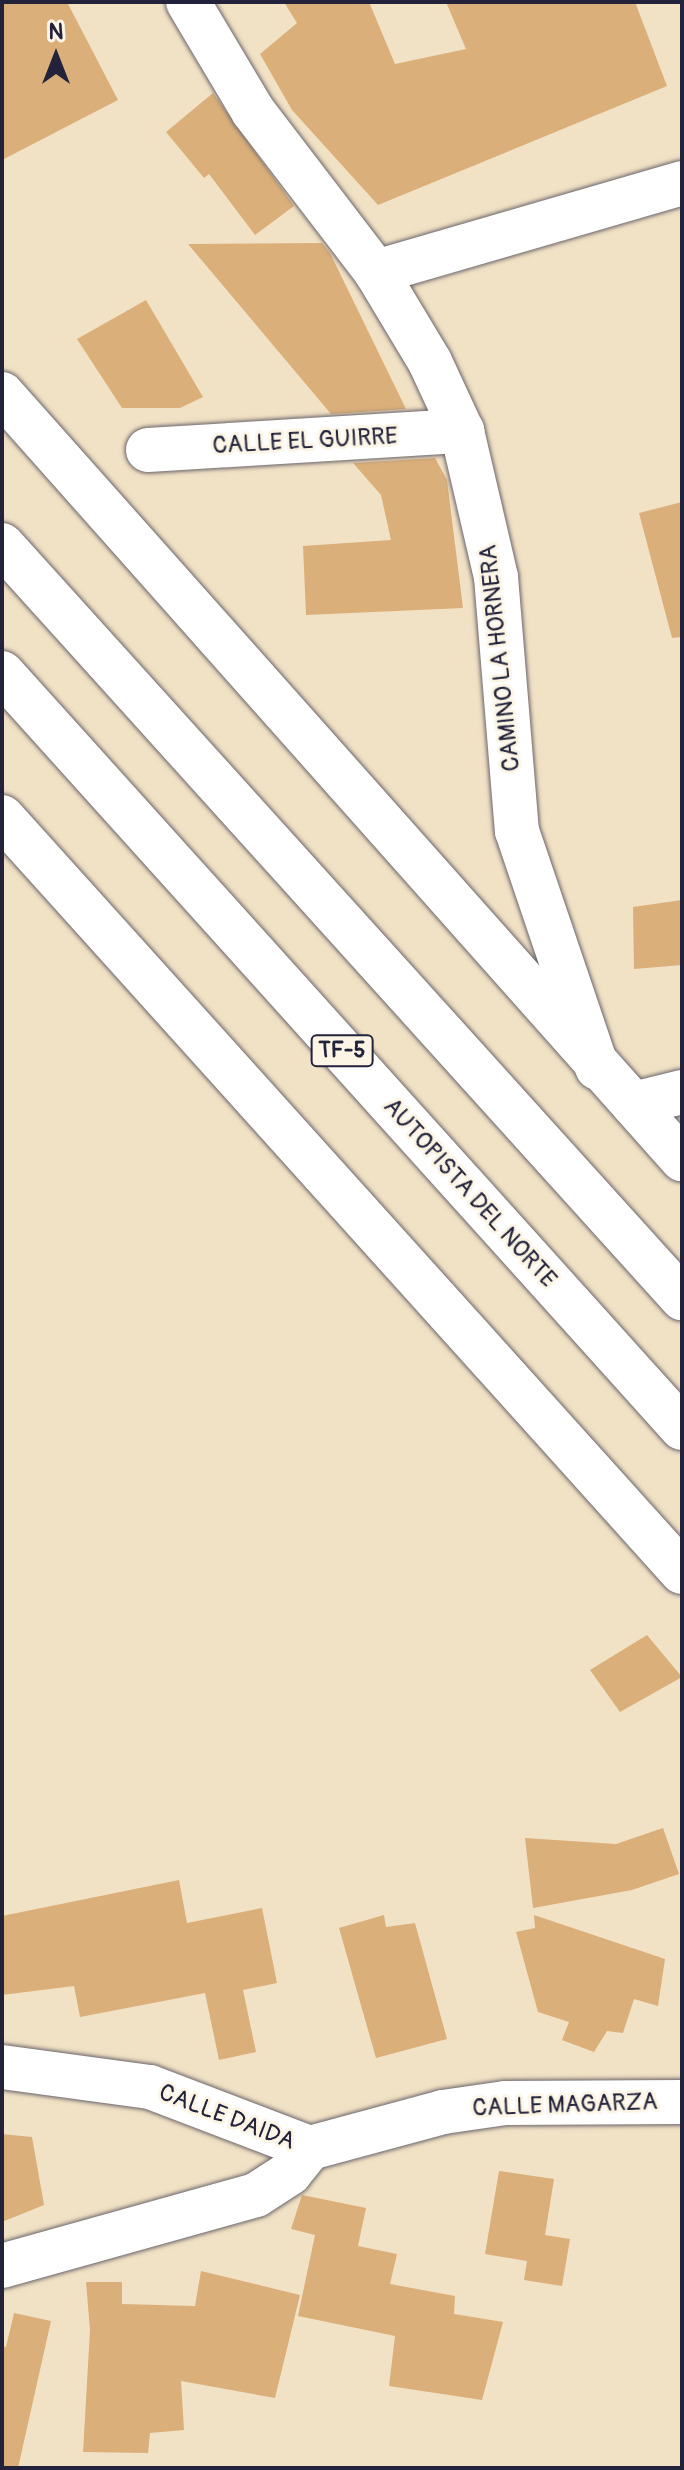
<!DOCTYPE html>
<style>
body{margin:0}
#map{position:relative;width:684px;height:2470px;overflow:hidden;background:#f2e2c5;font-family:Pangolin,sans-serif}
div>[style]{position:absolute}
.building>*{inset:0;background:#daaf7a}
.roads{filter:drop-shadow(0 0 2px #6b656b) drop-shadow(0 0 2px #6b656b)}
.minor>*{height:44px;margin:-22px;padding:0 22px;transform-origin:22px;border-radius:22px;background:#fff}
.highway>*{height:44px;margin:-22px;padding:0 22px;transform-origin:22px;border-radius:22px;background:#fff}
span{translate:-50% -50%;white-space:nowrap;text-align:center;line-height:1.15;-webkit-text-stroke:6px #fcf5e5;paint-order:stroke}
.shield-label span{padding:2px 6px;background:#fcf5e5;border:2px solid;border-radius:6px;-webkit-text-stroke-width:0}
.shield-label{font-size:22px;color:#22223b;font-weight:700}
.street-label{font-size:24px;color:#22223b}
.frame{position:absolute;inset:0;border:4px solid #22223b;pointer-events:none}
.north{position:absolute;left:16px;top:16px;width:80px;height:80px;-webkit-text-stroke:6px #fcf5e5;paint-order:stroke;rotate:0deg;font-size:22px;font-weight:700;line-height:32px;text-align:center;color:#22223b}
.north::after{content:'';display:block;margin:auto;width:28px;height:36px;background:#22223b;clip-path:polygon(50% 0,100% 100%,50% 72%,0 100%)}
</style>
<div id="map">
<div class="building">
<i style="clip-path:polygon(2px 2px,67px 2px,118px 100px,2px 160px)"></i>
<i style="clip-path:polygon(284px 2px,369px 2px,395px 64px,466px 49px,446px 2px,635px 2px,667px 86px,378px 205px,292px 110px,260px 54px,297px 23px)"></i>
<i style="clip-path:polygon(213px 93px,294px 206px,255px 235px,209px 174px,204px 178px,166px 132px)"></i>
<i style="clip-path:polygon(322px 243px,330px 253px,406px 409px,331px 414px,188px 244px)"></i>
<i style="clip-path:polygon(146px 300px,203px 397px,180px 408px,122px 408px,77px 339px)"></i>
<i style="clip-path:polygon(435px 458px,447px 480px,463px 608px,306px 615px,303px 546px,391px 540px,381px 495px,353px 463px)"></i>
<i style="clip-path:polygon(682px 502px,682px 637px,672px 638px,639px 513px)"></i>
<i style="clip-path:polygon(682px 900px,682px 965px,634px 969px,633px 907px)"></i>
<i style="clip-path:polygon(647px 1635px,682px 1677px,620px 1712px,590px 1670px)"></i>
<i style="clip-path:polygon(663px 1828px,679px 1874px,632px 1890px,533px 1908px,525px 1838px,616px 1844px)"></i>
<i style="clip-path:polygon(179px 1880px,187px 1923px,262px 1908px,277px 1983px,243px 1990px,256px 2052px,219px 2060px,205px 1993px,80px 2017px,74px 1986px,2px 1995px,2px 1916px)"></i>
<i style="clip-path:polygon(384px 1915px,386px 1927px,415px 1923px,447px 2039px,376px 2058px,339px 1928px)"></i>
<i style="clip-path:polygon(534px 1915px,665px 1959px,658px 2006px,634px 1999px,623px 2033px,607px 2031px,594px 2052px,562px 2040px,569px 2022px,538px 2012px,516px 1932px,535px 1928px)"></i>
<i style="clip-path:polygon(2px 2134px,32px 2137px,44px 2205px,2px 2222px)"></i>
<i style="clip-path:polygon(499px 2171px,554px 2179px,545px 2235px,570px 2239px,562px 2286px,524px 2280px,527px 2261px,485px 2254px)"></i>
<i style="clip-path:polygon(302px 2195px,366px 2208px,358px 2246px,397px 2254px,390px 2284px,455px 2296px,454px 2314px,503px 2322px,482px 2400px,389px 2386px,395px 2336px,298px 2316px,315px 2235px,291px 2229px)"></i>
<i style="clip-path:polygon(201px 2271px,300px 2295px,275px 2398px,181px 2381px,184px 2430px,150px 2433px,148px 2453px,83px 2452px,90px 2330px,86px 2282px,122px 2282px,122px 2304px,195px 2306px)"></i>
<i style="clip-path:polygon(14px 2313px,51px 2321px,18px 2468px,2px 2468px,2px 2346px,6px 2347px)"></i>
</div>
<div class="roads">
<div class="minor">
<i style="left:188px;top:2px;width:127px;rotate:59.2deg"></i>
<i style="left:253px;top:111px;width:203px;rotate:52.6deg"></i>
<i style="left:376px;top:272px;width:105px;rotate:59deg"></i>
<i style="left:430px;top:362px;width:76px;rotate:65.1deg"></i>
<i style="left:462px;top:431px;width:150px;rotate:76.9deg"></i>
<i style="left:496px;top:577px;width:255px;rotate:85.3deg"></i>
<i style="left:517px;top:831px;width:250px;rotate:71.3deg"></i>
<i style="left:376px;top:272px;width:319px;rotate:-16.2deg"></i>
<i style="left:2px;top:394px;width:1024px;rotate:48.37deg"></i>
<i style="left:148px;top:450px;width:315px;rotate:-3.5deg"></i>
<i style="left:2px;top:817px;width:1016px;rotate:47.99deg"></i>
<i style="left:633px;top:1104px;width:50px;rotate:-13.8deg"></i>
<i style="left:2px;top:2067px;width:149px;rotate:7.7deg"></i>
<i style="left:150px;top:2087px;width:171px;rotate:20.9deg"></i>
<i style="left:310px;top:2148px;width:32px;rotate:129deg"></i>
<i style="left:290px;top:2173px;width:40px;rotate:147.1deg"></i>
<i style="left:256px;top:2195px;width:264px;rotate:164.4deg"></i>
<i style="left:310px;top:2148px;width:138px;rotate:-15.1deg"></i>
<i style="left:443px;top:2112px;width:63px;rotate:-8.3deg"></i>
<i style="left:505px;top:2103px;width:177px;rotate:-0.3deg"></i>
</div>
<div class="highway">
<i style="left:2px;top:545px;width:1015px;rotate:47.92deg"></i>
<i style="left:2px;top:673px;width:1016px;rotate:47.99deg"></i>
</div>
</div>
<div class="shield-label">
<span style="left:342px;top:1051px">TF-5</span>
</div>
<div class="street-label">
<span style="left:305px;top:441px;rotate:-3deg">CALLE EL GUIRRE</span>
<span style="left:500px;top:658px;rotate:-96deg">CAMINO LA HORNERA</span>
<span style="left:470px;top:1193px;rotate:48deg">AUTOPISTA DEL NORTE</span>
<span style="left:565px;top:2105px;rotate:-2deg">CALLE MAGARZA</span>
<span style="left:227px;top:2117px;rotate:21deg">CALLE DAIDA</span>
</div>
<div class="frame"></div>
<div class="north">N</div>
</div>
